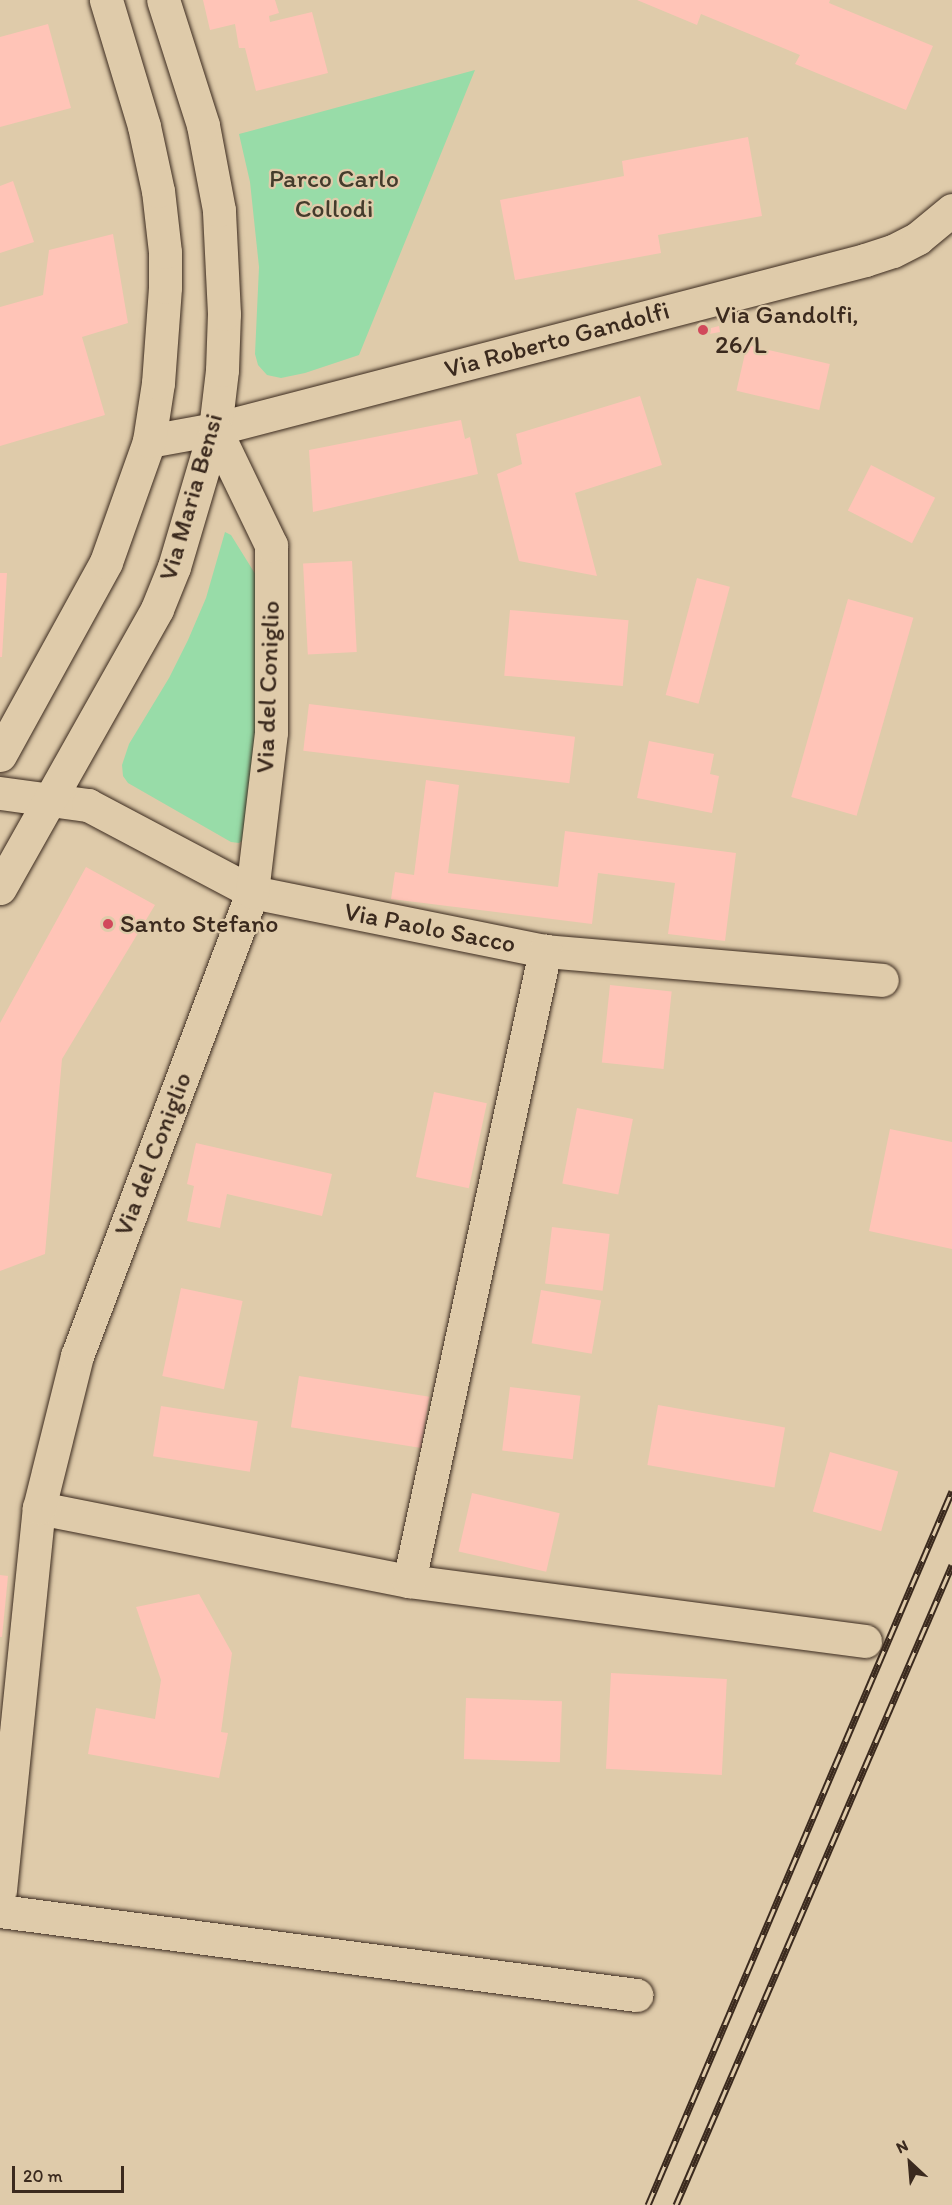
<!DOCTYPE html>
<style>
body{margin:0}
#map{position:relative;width:952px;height:2205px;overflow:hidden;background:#dfcbaa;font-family:Itim,sans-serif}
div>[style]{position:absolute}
.green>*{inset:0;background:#98dca8}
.building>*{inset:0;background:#ffc4b7;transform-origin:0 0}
.roads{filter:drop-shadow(0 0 2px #3b2a1e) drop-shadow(0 0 2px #3b2a1e)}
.minor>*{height:33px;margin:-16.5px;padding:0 16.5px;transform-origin:16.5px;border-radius:16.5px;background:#dfcbaa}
.rail>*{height:7px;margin-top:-3.5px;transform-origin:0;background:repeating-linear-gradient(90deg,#dfcbaa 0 14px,#3b2a1e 0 28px);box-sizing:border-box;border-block:2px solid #3b2a1e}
.dots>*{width:16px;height:16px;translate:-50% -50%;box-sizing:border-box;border:3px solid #dfcbaa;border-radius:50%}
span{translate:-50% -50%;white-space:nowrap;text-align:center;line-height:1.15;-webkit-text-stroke:4.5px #dfcbaa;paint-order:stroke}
.park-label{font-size:26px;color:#443c2c}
.poi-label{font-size:26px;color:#3b2a1e}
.left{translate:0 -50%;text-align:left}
.street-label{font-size:26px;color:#3b2a1e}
.north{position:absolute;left:880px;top:2133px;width:60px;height:60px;-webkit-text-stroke:4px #dfcbaa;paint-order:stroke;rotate:334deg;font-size:16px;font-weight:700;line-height:24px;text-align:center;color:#3b2a1e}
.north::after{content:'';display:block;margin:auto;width:21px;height:27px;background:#3b2a1e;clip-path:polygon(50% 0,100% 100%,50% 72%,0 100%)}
.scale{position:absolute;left:12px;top:2166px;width:112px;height:27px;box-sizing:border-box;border:3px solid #3b2a1e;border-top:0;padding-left:8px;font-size:18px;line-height:21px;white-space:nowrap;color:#3b2a1e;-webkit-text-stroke:4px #dfcbaa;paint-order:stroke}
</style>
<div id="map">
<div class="green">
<i style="clip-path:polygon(475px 70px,359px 355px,305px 373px,281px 378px,267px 375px,258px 365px,255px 354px,259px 267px,250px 182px,239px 134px)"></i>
<i style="clip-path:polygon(225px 532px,231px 535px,259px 580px,257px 724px,246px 838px,239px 843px,231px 842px,128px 783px,123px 776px,122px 765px,129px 744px,169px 678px,188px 640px,206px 598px)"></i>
</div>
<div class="building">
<i style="clip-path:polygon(203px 0,275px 0,279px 13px,269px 16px,270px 22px,312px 12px,328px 73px,256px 91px,245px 48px,239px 48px,235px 24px,210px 30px)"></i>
<i style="clip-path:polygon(637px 0,830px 0,829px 3px,933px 46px,906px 110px,795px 64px,800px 55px,701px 14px,697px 25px)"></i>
<i style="clip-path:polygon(48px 24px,71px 108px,0 127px,0 37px)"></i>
<i style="clip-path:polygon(748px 137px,762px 216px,658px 235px,661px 253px,515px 280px,500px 200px,624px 176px,622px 161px)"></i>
<i style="clip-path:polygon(13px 181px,34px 242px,0 253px,0 186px)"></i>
<i style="clip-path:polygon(113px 234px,128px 323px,82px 337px,105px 415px,0 446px,0 307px,43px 295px,49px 250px)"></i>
<i style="clip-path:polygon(719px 326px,720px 332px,704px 335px,703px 330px)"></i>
<i style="left:747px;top:345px;width:85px;height:47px;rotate:13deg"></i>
<i style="clip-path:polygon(640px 396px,662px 465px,575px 493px,597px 576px,519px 561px,497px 474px,522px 464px,516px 434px)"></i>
<i style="clip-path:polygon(461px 420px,465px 439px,470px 437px,478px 474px,313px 512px,309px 450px)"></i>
<i style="left:871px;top:465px;width:72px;height:51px;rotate:27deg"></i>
<i style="left:352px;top:561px;width:91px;height:49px;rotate:87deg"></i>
<i style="clip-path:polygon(0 573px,7px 573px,2px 657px,0 657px)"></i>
<i style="left:697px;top:578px;width:34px;height:121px;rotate:15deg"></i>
<i style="left:848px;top:599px;width:68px;height:206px;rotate:16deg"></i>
<i style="left:510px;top:610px;width:119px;height:66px;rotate:5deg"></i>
<i style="left:309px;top:704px;width:268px;height:47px;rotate:7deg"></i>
<i style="clip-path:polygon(649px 741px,714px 754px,710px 774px,719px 776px,712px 813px,637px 798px)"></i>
<i style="clip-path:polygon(426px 780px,459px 785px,448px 873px,558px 887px,565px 831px,736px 853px,725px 941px,668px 934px,675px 883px,598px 873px,592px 924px,391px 899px,395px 872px,414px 875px)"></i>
<i style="clip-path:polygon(86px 867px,155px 905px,62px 1059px,45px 1254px,0 1271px,0 1023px)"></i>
<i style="left:610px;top:985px;width:62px;height:78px;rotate:6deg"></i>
<i style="left:434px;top:1092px;width:54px;height:87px;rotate:12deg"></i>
<i style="left:577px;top:1108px;width:57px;height:77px;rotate:11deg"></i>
<i style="clip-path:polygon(890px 1129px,952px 1142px,952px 1249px,869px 1231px)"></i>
<i style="clip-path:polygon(196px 1143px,332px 1174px,322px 1216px,227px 1194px,220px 1228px,187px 1221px,194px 1186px,187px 1184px)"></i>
<i style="left:552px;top:1227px;width:58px;height:57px;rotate:7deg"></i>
<i style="left:181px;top:1288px;width:63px;height:90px;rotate:12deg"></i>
<i style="left:541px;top:1290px;width:61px;height:54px;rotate:10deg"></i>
<i style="left:299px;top:1376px;width:132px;height:52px;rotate:9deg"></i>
<i style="left:510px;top:1387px;width:71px;height:64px;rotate:7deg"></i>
<i style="left:658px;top:1405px;width:129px;height:61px;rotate:10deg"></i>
<i style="left:161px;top:1406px;width:98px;height:51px;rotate:9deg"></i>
<i style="left:830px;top:1452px;width:71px;height:62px;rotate:16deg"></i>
<i style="left:472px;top:1493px;width:90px;height:60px;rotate:13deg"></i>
<i style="clip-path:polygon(0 1575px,8px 1576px,2px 1637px,0 1637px)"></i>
<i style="clip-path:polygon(199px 1594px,232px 1653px,221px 1732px,228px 1733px,219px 1778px,88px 1754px,96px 1708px,155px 1719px,161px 1680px,136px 1607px)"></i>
<i style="left:611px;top:1673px;width:116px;height:96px;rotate:3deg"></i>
<i style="left:466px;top:1698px;width:96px;height:61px;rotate:2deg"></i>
</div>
<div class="roads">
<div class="minor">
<i style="left:149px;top:441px;width:67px;rotate:-10.3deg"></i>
<i style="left:215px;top:429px;width:672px;rotate:-14.57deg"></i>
<i style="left:865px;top:260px;width:29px;rotate:-18deg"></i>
<i style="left:893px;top:251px;width:28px;rotate:-27deg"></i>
<i style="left:918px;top:238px;width:44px;rotate:-39.5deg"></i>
<i style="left:0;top:755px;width:220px;rotate:-61.2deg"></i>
<i style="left:106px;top:562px;width:128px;rotate:-70.4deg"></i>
<i style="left:149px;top:441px;width:59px;rotate:-81.2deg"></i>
<i style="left:158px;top:383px;width:96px;rotate:-85.8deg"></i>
<i style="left:165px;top:287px;width:35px;rotate:-90deg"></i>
<i style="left:165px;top:252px;width:61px;rotate:-96.5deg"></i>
<i style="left:158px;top:191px;width:66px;rotate:-102.2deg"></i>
<i style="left:144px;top:126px;width:132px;rotate:-106.8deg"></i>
<i style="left:0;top:793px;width:89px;rotate:7.8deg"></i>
<i style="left:88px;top:805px;width:186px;rotate:27.9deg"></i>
<i style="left:252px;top:892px;width:299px;rotate:11.4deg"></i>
<i style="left:545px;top:951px;width:338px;rotate:4.9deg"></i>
<i style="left:0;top:888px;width:320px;rotate:-60.6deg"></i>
<i style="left:157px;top:609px;width:45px;rotate:-68deg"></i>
<i style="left:174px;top:567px;width:144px;rotate:-73.5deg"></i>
<i style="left:215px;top:429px;width:59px;rotate:-83.2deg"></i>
<i style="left:222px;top:370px;width:56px;rotate:-88deg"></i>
<i style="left:224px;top:314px;width:104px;rotate:-92.8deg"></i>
<i style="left:219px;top:210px;width:86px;rotate:-100.7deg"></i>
<i style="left:203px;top:125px;width:131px;rotate:-107.7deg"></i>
<i style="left:39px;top:1508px;width:377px;rotate:11.2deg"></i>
<i style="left:409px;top:1581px;width:460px;rotate:7.5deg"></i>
<i style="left:409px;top:1581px;width:645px;rotate:-77.82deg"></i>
<i style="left:0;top:1890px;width:384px;rotate:-84.2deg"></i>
<i style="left:39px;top:1508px;width:157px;rotate:-76deg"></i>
<i style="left:77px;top:1356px;width:496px;rotate:-69.3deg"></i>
<i style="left:252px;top:892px;width:161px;rotate:-83.2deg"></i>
<i style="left:271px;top:732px;width:187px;rotate:-90deg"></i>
<i style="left:271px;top:545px;width:129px;rotate:-115.8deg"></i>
<i style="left:0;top:1911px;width:642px;rotate:7.52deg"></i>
</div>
</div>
<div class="rail">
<i style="left:648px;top:2205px;width:776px;rotate:-66.94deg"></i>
<i style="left:676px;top:2205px;width:697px;rotate:-66.67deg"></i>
</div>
<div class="dots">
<i style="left:703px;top:330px;background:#d1495b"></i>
<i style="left:108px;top:924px;background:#d1495b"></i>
</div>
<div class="park-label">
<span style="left:334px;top:194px">Parco Carlo<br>Collodi</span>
</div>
<div class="poi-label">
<span class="left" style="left:715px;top:330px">Via Gandolfi,<br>26/L</span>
<span class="left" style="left:120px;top:924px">Santo Stefano</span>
</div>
<div class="street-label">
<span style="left:557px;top:340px;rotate:-15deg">Via Roberto Gandolfi</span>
<span style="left:191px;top:497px;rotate:-74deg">Via Maria Bensi</span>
<span style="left:268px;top:687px;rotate:-88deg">Via del Coniglio</span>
<span style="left:430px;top:928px;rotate:11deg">Via Paolo Sacco</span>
<span style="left:153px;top:1154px;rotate:-69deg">Via del Coniglio</span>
</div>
<div class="north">N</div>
<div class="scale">20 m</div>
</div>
